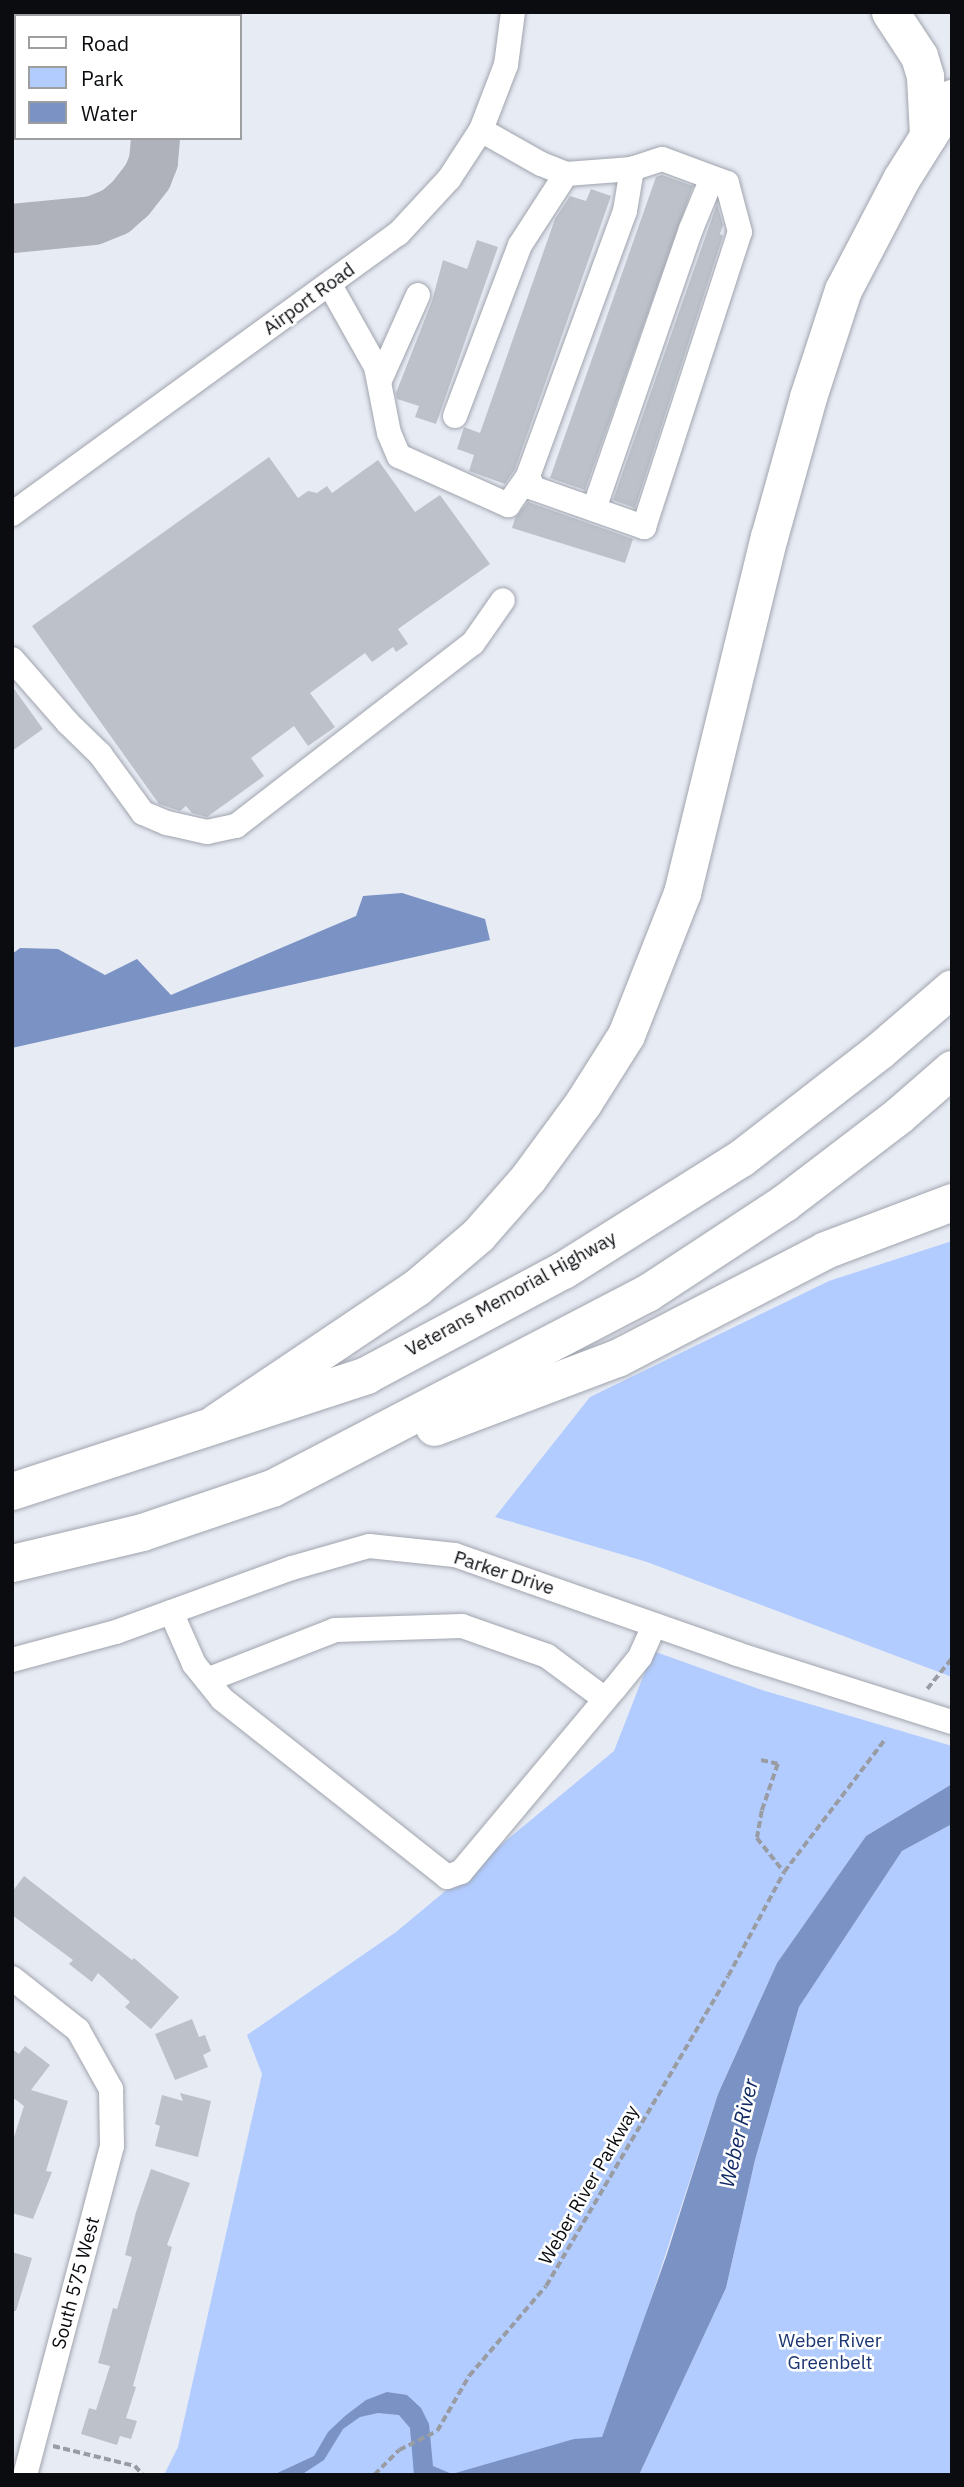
<!DOCTYPE html>
<style>
body{margin:0}
#map{position:relative;width:964px;height:2487px;overflow:hidden;background:#e7ebf4;font-family:"IBM Plex Sans",sans-serif}
div>[style]{position:absolute}
.green>*{inset:0;background:#b2ccff}
.water>*{inset:0;background:#7a92c4}
.taxiway>*{height:49px;margin:-24.5px;padding:0 24.5px;transform-origin:24.5px;border-radius:24.5px;background:#afb2ba}
.building>*{inset:0;background:#bdc2ca}
.path>*{height:3.5px;margin-top:-1.75px;transform-origin:0;background:repeating-linear-gradient(90deg,#999ca3 0 7px,transparent 0 10.5px)}
.roads{filter:drop-shadow(0 0 2px #a0a4ad) drop-shadow(0 0 2px #a0a4ad)}
.minor>*{height:24px;margin:-12px;padding:0 12px;transform-origin:12px;border-radius:12px;background:#fff}
.highway>*{height:37px;margin:-18.5px;padding:0 18.5px;transform-origin:18.5px;border-radius:18.5px;background:#fff}
span{translate:-50% -50%;white-space:nowrap;text-align:center;line-height:1.15;-webkit-text-stroke:5px #fff;paint-order:stroke}
.street-label{font-size:19px;color:#0a0c0f}
.park-label{font-size:19px;color:#1b3572}
.water-label{font-size:21px;color:#112965;font-style:italic}
.frame{position:absolute;inset:0;border:14px solid #0a0c0f;pointer-events:none}
.legend{position:absolute;left:14px;top:14px;width:228px;height:126px;box-sizing:border-box;background:#fff;border:2px solid #9d9e9f;margin:0;padding:9px 12px;list-style:none;font-size:21px;color:#0a0c0f}
.legend li{display:flex;align-items:center;gap:14px;height:35px}
.legend b{width:35px;border:2px solid #9d9e9f}
</style>
<div id="map">
<div class="green">
<i style="clip-path:polygon(952px 1241px,952px 1677px,647px 1562px,495px 1517px,590px 1397px,829px 1281px)"></i>
<i style="clip-path:polygon(653px 1651px,759px 1689px,952px 1746px,952px 1784px,866px 1836px,777px 1963px,718px 2094px,643px 2323px,602px 2437px,584px 2475px,164px 2475px,178px 2447px,262px 2074px,247px 2035px,396px 1932px,614px 1751px)"></i>
<i style="clip-path:polygon(952px 1824px,952px 2475px,639px 2475px,726px 2288px,755px 2160px,799px 2007px,902px 1851px)"></i>
</div>
<div class="water">
<i style="clip-path:polygon(402px 893px,485px 919px,490px 940px,12px 1048px,12px 954px,20px 948px,58px 949px,105px 975px,137px 959px,171px 995px,356px 916px,363px 896px)"></i>
<i style="clip-path:polygon(952px 1784px,952px 1824px,902px 1851px,799px 2007px,755px 2160px,726px 2288px,639px 2475px,414px 2475px,410px 2428px,399px 2415px,378px 2413px,360px 2417px,343px 2429px,324px 2460px,301px 2475px,273px 2475px,314px 2456px,328px 2432px,345px 2416px,366px 2400px,387px 2392px,407px 2395px,421px 2408px,429px 2424px,433px 2466px,452px 2474px,574px 2439px,602px 2437px,667px 2254px,718px 2094px,777px 1963px,866px 1836px)"></i>
</div>
<div class="taxiway">
<i style="left:144px;top:12px;width:4px;rotate:90deg"></i>
<i style="left:12px;top:228px;width:81px;rotate:-5.6deg"></i>
<i style="left:93px;top:220px;width:24px;rotate:-22deg"></i>
<i style="left:115px;top:211px;width:20px;rotate:-41deg"></i>
<i style="left:130px;top:198px;width:28px;rotate:-52deg"></i>
<i style="left:147px;top:176px;width:16px;rotate:-68deg"></i>
<i style="left:153px;top:161px;width:23px;rotate:-85deg"></i>
</div>
<div class="building">
<i style="clip-path:polygon(662px 175px,693px 186px,585px 490px,550px 478px,656px 177px)"></i>
<i style="clip-path:polygon(591px 189px,611px 196px,515px 469px,505px 484px,469px 471px,474px 455px,457px 449px,464px 427px,480px 433px,555px 219px,570px 196px,586px 201px)"></i>
<i style="clip-path:polygon(717px 204px,723px 225px,720px 234px,723px 236px,635px 508px,613px 500px)"></i>
<i style="clip-path:polygon(477px 240px,498px 247px,436px 424px,415px 417px,419px 406px,397px 399px,396px 393px,432px 301px,443px 260px,467px 269px)"></i>
<i style="clip-path:polygon(269px 457px,298px 498px,308px 491px,317px 493px,327px 486px,332px 493px,378px 460px,415px 512px,440px 495px,490px 564px,398px 629px,408px 644px,396px 652px,393px 647px,372px 662px,365px 653px,310px 693px,335px 727px,308px 746px,294px 726px,251px 758px,264px 776px,207px 817px,192px 813px,186px 806px,180px 811px,159px 804px,32px 626px)"></i>
<i style="clip-path:polygon(528px 502px,633px 539px,625px 563px,512px 528px,515px 518px)"></i>
<i style="clip-path:polygon(12px 686px,43px 729px,12px 751px)"></i>
<i style="clip-path:polygon(24px 1876px,132px 1960px,134px 1958px,179px 1997px,151px 2029px,125px 2007px,130px 2002px,98px 1973px,92px 1982px,69px 1964px,73px 1960px,12px 1915px,12px 1892px)"></i>
<i style="clip-path:polygon(192px 2019px,199px 2037px,205px 2035px,211px 2051px,203px 2055px,208px 2067px,175px 2080px,155px 2034px)"></i>
<i style="clip-path:polygon(25px 2046px,50px 2065px,31px 2090px,68px 2101px,46px 2171px,52px 2172px,33px 2219px,12px 2213px,12px 2143px,24px 2106px,12px 2097px,12px 2049px,19px 2054px)"></i>
<i style="clip-path:polygon(180px 2093px,211px 2101px,198px 2157px,155px 2146px,160px 2126px,155px 2124px,162px 2095px,183px 2101px)"></i>
<i style="clip-path:polygon(151px 2169px,190px 2183px,167px 2245px,172px 2247px,133px 2386px,136px 2387px,126px 2418px,137px 2421px,131px 2439px,120px 2436px,117px 2445px,81px 2434px,89px 2408px,96px 2410px,110px 2366px,98px 2363px,113px 2308px,117px 2309px,132px 2257px,125px 2255px,136px 2212px)"></i>
<i style="clip-path:polygon(12px 2252px,32px 2258px,16px 2311px,12px 2311px)"></i>
</div>
<div class="path">
<i style="left:927px;top:1689px;width:40px;rotate:-51deg"></i>
<i style="left:761px;top:1760px;width:17px;rotate:13deg"></i>
<i style="left:778px;top:1764px;width:50px;rotate:108.8deg"></i>
<i style="left:762px;top:1811px;width:27px;rotate:100deg"></i>
<i style="left:757px;top:1838px;width:43px;rotate:51.5deg"></i>
<i style="left:53px;top:2446px;width:84px;rotate:13.7deg"></i>
<i style="left:135px;top:2466px;width:12px;rotate:48deg"></i>
<i style="left:374px;top:2475px;width:35px;rotate:-45deg"></i>
<i style="left:399px;top:2450px;width:42px;rotate:-26.6deg"></i>
<i style="left:437px;top:2431px;width:64px;rotate:-59.8deg"></i>
<i style="left:469px;top:2376px;width:118px;rotate:-49.5deg"></i>
<i style="left:546px;top:2286px;width:359px;rotate:-59.6deg"></i>
<i style="left:728px;top:1976px;width:118px;rotate:-61.7deg"></i>
<i style="left:784px;top:1872px;width:168px;rotate:-52.7deg"></i>
</div>
<div class="roads">
<div class="minor">
<i style="left:330px;top:285px;width:94px;rotate:60.7deg"></i>
<i style="left:376px;top:367px;width:67px;rotate:78.9deg"></i>
<i style="left:389px;top:433px;width:25px;rotate:67deg"></i>
<i style="left:399px;top:456px;width:120px;rotate:24.2deg"></i>
<i style="left:508px;top:505px;width:35px;rotate:-55deg"></i>
<i style="left:528px;top:476px;width:282px;rotate:-69.9deg"></i>
<i style="left:625px;top:211px;width:43px;rotate:-80.5deg"></i>
<i style="left:632px;top:169px;width:66px;rotate:175.7deg"></i>
<i style="left:566px;top:174px;width:27px;rotate:-158deg"></i>
<i style="left:541px;top:164px;width:69px;rotate:-150.5deg"></i>
<i style="left:380px;top:380px;width:93px;rotate:-65.9deg"></i>
<i style="left:455px;top:416px;width:183px;rotate:-69.2deg"></i>
<i style="left:520px;top:245px;width:85px;rotate:-57.1deg"></i>
<i style="left:528px;top:476px;width:13px;rotate:67deg"></i>
<i style="left:533px;top:488px;width:118px;rotate:19.4deg"></i>
<i style="left:644px;top:527px;width:310px;rotate:-72deg"></i>
<i style="left:740px;top:232px;width:51px;rotate:-104.9deg"></i>
<i style="left:727px;top:183px;width:69px;rotate:-159.7deg"></i>
<i style="left:662px;top:159px;width:32px;rotate:162deg"></i>
<i style="left:594px;top:509px;width:296px;rotate:-70.9deg"></i>
<i style="left:691px;top:229px;width:55px;rotate:-67.6deg"></i>
<i style="left:12px;top:514px;width:477px;rotate:-36deg"></i>
<i style="left:398px;top:234px;width:75px;rotate:-47.2deg"></i>
<i style="left:449px;top:179px;width:59px;rotate:-56.9deg"></i>
<i style="left:481px;top:130px;width:70px;rotate:-69deg"></i>
<i style="left:506px;top:65px;width:53px;rotate:-82.5deg"></i>
<i style="left:12px;top:659px;width:85px;rotate:48.8deg"></i>
<i style="left:68px;top:723px;width:45px;rotate:44.1deg"></i>
<i style="left:100px;top:754px;width:73px;rotate:53.9deg"></i>
<i style="left:143px;top:813px;width:26px;rotate:23deg"></i>
<i style="left:167px;top:823px;width:41px;rotate:12.7deg"></i>
<i style="left:207px;top:832px;width:30px;rotate:-12deg"></i>
<i style="left:236px;top:826px;width:299px;rotate:-37.7deg"></i>
<i style="left:473px;top:643px;width:52px;rotate:-55.1deg"></i>
<i style="left:171px;top:1612px;width:57px;rotate:66.1deg"></i>
<i style="left:194px;top:1664px;width:45px;rotate:51.3deg"></i>
<i style="left:222px;top:1699px;width:287px;rotate:38.3deg"></i>
<i style="left:447px;top:1877px;width:15px;rotate:-20deg"></i>
<i style="left:461px;top:1872px;width:240px;rotate:-50.1deg"></i>
<i style="left:615px;top:1688px;width:40px;rotate:-51deg"></i>
<i style="left:640px;top:1657px;width:35px;rotate:-66deg"></i>
<i style="left:12px;top:1660px;width:108px;rotate:-15.1deg"></i>
<i style="left:116px;top:1632px;width:187px;rotate:-20deg"></i>
<i style="left:292px;top:1568px;width:80px;rotate:-15.9deg"></i>
<i style="left:369px;top:1546px;width:86px;rotate:6deg"></i>
<i style="left:455px;top:1555px;width:299px;rotate:19.3deg"></i>
<i style="left:737px;top:1654px;width:225px;rotate:17.6deg"></i>
<i style="left:207px;top:1680px;width:137px;rotate:-21.3deg"></i>
<i style="left:335px;top:1630px;width:127px;rotate:-1.8deg"></i>
<i style="left:462px;top:1626px;width:90px;rotate:19.4deg"></i>
<i style="left:547px;top:1656px;width:72px;rotate:36.6deg"></i>
<i style="left:12px;top:1978px;width:84px;rotate:38.2deg"></i>
<i style="left:78px;top:2030px;width:68px;rotate:60.8deg"></i>
<i style="left:111px;top:2089px;width:57px;rotate:89deg"></i>
<i style="left:112px;top:2146px;width:340px;rotate:104.8deg"></i>
</div>
<div class="highway">
<i style="left:890px;top:12px;width:53px;rotate:56.6deg"></i>
<i style="left:919px;top:56px;width:21px;rotate:73deg"></i>
<i style="left:925px;top:76px;width:60px;rotate:87.1deg"></i>
<i style="left:216px;top:1422px;width:242px;rotate:-33.9deg"></i>
<i style="left:417px;top:1287px;width:80px;rotate:-40.4deg"></i>
<i style="left:478px;top:1235px;width:76px;rotate:-48.7deg"></i>
<i style="left:528px;top:1178px;width:93px;rotate:-53.7deg"></i>
<i style="left:583px;top:1103px;width:80px;rotate:-57.7deg"></i>
<i style="left:626px;top:1035px;width:153px;rotate:-68.5deg"></i>
<i style="left:682px;top:893px;width:366px;rotate:-76.3deg"></i>
<i style="left:769px;top:537px;width:145px;rotate:-74.4deg"></i>
<i style="left:808px;top:397px;width:113px;rotate:-71.9deg"></i>
<i style="left:843px;top:290px;width:125px;rotate:-62.4deg"></i>
<i style="left:901px;top:179px;width:96px;rotate:-57.8deg"></i>
<i style="left:434px;top:1427px;width:196px;rotate:-20.7deg"></i>
<i style="left:617px;top:1358px;width:234px;rotate:-27.4deg"></i>
<i style="left:825px;top:1250px;width:136px;rotate:-20.7deg"></i>
<i style="left:12px;top:1491px;width:373px;rotate:-18.1deg"></i>
<i style="left:366px;top:1375px;width:223px;rotate:-28.1deg"></i>
<i style="left:563px;top:1270px;width:210px;rotate:-32.2deg"></i>
<i style="left:741px;top:1158px;width:175px;rotate:-37.8deg"></i>
<i style="left:879px;top:1051px;width:96px;rotate:-40.8deg"></i>
<i style="left:12px;top:1563px;width:134px;rotate:-13.4deg"></i>
<i style="left:142px;top:1532px;width:137px;rotate:-18.7deg"></i>
<i style="left:272px;top:1488px;width:423px;rotate:-27.5deg"></i>
<i style="left:647px;top:1293px;width:164px;rotate:-33.3deg"></i>
<i style="left:784px;top:1203px;width:145px;rotate:-37.4deg"></i>
<i style="left:899px;top:1115px;width:70px;rotate:-41deg"></i>
</div>
</div>
<div class="street-label">
<span style="left:309px;top:299px;rotate:-36deg">Airport Road</span>
<span style="left:511px;top:1294px;rotate:-29deg">Veterans Memorial Highway</span>
<span style="left:504px;top:1573px;rotate:18deg">Parker Drive</span>
<span style="left:589px;top:2185px;rotate:-60deg">Weber River Parkway</span>
<span style="left:76px;top:2283px;rotate:-75deg">South 575 West</span>
</div>
<div class="park-label">
<span style="left:830px;top:2352px">Weber River<br>Greenbelt</span>
</div>
<div class="water-label">
<span style="left:738px;top:2133px;rotate:-77deg">Weber River</span>
</div>
<div class="frame"></div>
<ul class="legend">
<li><b style="height:9px;background:#fff"></b>Road</li>
<li><b style="height:19px;background:#b2ccff"></b>Park</li>
<li><b style="height:19px;background:#7a92c4"></b>Water</li>
</ul>
</div>
